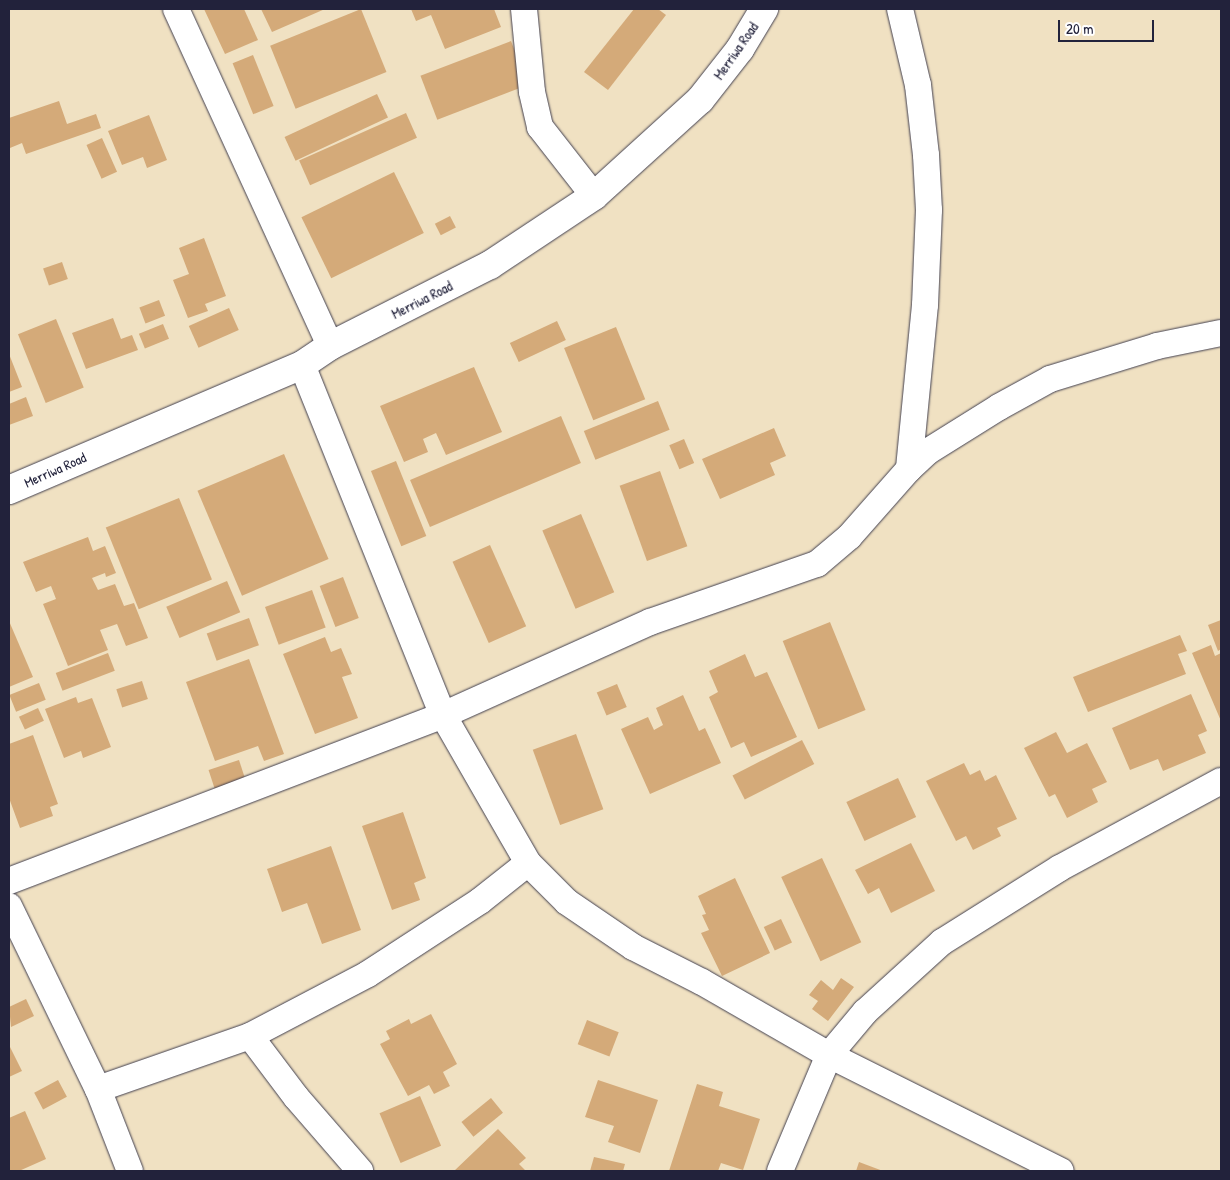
<!DOCTYPE html>
<style>
body{margin:0}
#map{position:relative;width:1230px;height:1180px;overflow:hidden;background:#f0e1c2;font-family:"Patrick Hand",sans-serif}
div>[style]{position:absolute}
.building>*{inset:0;background:#d4aa79;transform-origin:0 0}
.roads{filter:drop-shadow(0 0 1px #413f4f) drop-shadow(0 0 1px #413f4f)}
.street>*{height:26px;margin:-13px;padding:0 13px;transform-origin:13px;border-radius:13px;background:#fff}
.secondary>*{height:28px;margin:-14px;padding:0 14px;transform-origin:14px;border-radius:14px;background:#fff}
span{translate:-50% -50%;white-space:nowrap;text-align:center;line-height:1.15;-webkit-text-stroke:4px #fff;paint-order:stroke}
.street-label{font-size:14px;color:#22223b}
.frame{position:absolute;inset:0;border:10px solid #22223b;pointer-events:none}
.scale{position:absolute;left:1058px;top:20px;width:96px;height:22px;box-sizing:border-box;border:2px solid #22223b;border-top:0;padding-left:6px;font-size:15px;line-height:18px;white-space:nowrap;color:#22223b;-webkit-text-stroke:4px #fff;paint-order:stroke}
</style>
<div id="map">
<div class="building">
<i style="clip-path:polygon(204px 9px,244px 9px,258px 40px,225px 54px)"></i>
<i style="clip-path:polygon(261px 9px,325px 9px,272px 32px)"></i>
<i style="left:361px;top:9px;width:68px;height:98px;rotate:68deg"></i>
<i style="clip-path:polygon(411px 9px,494px 9px,501px 27px,445px 49px,431px 15px,416px 21px)"></i>
<i style="clip-path:polygon(634px 9px,658px 9px,666px 15px,608px 90px,584px 72px)"></i>
<i style="left:511px;top:41px;width:47px;height:97px;rotate:69deg"></i>
<i style="left:253px;top:55px;width:55px;height:22px;rotate:68deg"></i>
<i style="left:377px;top:94px;width:26px;height:102px;rotate:65deg"></i>
<i style="clip-path:polygon(59px 101px,67px 124px,96px 114px,101px 128px,26px 154px,22px 143px,10px 148px,9px 118px)"></i>
<i style="left:406px;top:113px;width:27px;height:117px;rotate:66deg"></i>
<i style="clip-path:polygon(149px 115px,167px 160px,147px 168px,143px 157px,122px 165px,108px 131px)"></i>
<i style="left:102px;top:138px;width:37px;height:17px;rotate:66deg"></i>
<i style="left:394px;top:172px;width:68px;height:103px;rotate:64deg"></i>
<i style="left:450px;top:216px;width:13px;height:17px;rotate:63deg"></i>
<i style="clip-path:polygon(204px 238px,226px 296px,205px 304px,208px 311px,188px 318px,173px 280px,189px 274px,179px 248px)"></i>
<i style="left:62px;top:262px;width:18px;height:20px;rotate:71deg"></i>
<i style="left:159px;top:300px;width:17px;height:21px;rotate:69deg"></i>
<i style="left:229px;top:308px;width:24px;height:44px;rotate:66deg"></i>
<i style="clip-path:polygon(113px 318px,121px 339px,132px 335px,138px 350px,86px 369px,72px 333px)"></i>
<i style="left:56px;top:319px;width:74px;height:41px;rotate:68deg"></i>
<i style="left:557px;top:321px;width:21px;height:52px;rotate:65deg"></i>
<i style="left:163px;top:324px;width:16px;height:26px;rotate:68deg"></i>
<i style="left:616px;top:327px;width:78px;height:56px;rotate:68deg"></i>
<i style="clip-path:polygon(9px 354px,22px 387px,9px 392px)"></i>
<i style="clip-path:polygon(474px 367px,502px 432px,446px 455px,436px 433px,423px 439px,428px 452px,404px 462px,380px 406px)"></i>
<i style="clip-path:polygon(26px 397px,33px 416px,9px 425px,9px 404px)"></i>
<i style="left:658px;top:401px;width:31px;height:80px;rotate:68deg"></i>
<i style="left:561px;top:416px;width:51px;height:164px;rotate:67deg"></i>
<i style="clip-path:polygon(774px 428px,786px 456px,770px 463px,775px 475px,720px 499px,702px 459px)"></i>
<i style="left:684px;top:439px;width:26px;height:16px;rotate:67deg"></i>
<i style="left:284px;top:454px;width:114px;height:94px;rotate:67deg"></i>
<i style="left:396px;top:461px;width:81px;height:27px;rotate:68deg"></i>
<i style="left:660px;top:471px;width:80px;height:43px;rotate:70deg"></i>
<i style="left:179px;top:498px;width:88px;height:79px;rotate:68deg"></i>
<i style="left:581px;top:514px;width:85px;height:42px;rotate:67deg"></i>
<i style="clip-path:polygon(88px 537px,93px 551px,105px 546px,116px 573px,106px 577px,105px 573px,92px 578px,98px 590px,115px 584px,124px 606px,134px 603px,148px 638px,126px 646px,117px 624px,100px 630px,108px 650px,68px 666px,43px 604px,56px 599px,51px 586px,36px 592px,23px 562px)"></i>
<i style="left:490px;top:545px;width:89px;height:41px;rotate:66deg"></i>
<i style="left:343px;top:577px;width:44px;height:25px;rotate:69deg"></i>
<i style="left:227px;top:581px;width:34px;height:66px;rotate:67deg"></i>
<i style="left:312px;top:590px;width:40px;height:50px;rotate:70deg"></i>
<i style="left:249px;top:618px;width:29px;height:45px;rotate:70deg"></i>
<i style="clip-path:polygon(1221px 620px,1221px 649px,1218px 651px,1208px 625px)"></i>
<i style="clip-path:polygon(9px 621px,33px 677px,9px 687px)"></i>
<i style="left:830px;top:622px;width:95px;height:51px;rotate:68deg"></i>
<i style="clip-path:polygon(1180px 635px,1187px 651px,1178px 654px,1186px 674px,1088px 712px,1073px 677px)"></i>
<i style="clip-path:polygon(325px 637px,331px 652px,341px 648px,352px 674px,342px 677px,358px 718px,315px 734px,283px 654px)"></i>
<i style="clip-path:polygon(1211px 645px,1215px 656px,1221px 653px,1221px 721px,1192px 653px)"></i>
<i style="left:108px;top:653px;width:19px;height:56px;rotate:69deg"></i>
<i style="clip-path:polygon(745px 654px,755px 677px,767px 672px,797px 737px,751px 757px,744px 742px,731px 748px,709px 697px,718px 692px,709px 671px)"></i>
<i style="clip-path:polygon(249px 659px,284px 754px,264px 761px,258px 746px,215px 761px,186px 682px)"></i>
<i style="left:142px;top:681px;width:19px;height:27px;rotate:72deg"></i>
<i style="left:39px;top:683px;width:18px;height:32px;rotate:68deg"></i>
<i style="left:617px;top:684px;width:25px;height:22px;rotate:67deg"></i>
<i style="clip-path:polygon(1191px 694px,1207px 731px,1198px 735px,1206px 753px,1163px 771px,1158px 759px,1130px 770px,1112px 728px)"></i>
<i style="clip-path:polygon(683px 695px,699px 731px,705px 728px,721px 763px,650px 794px,621px 729px,648px 717px,654px 730px,663px 725px,656px 708px)"></i>
<i style="clip-path:polygon(76px 697px,78px 703px,92px 698px,111px 747px,83px 758px,81px 751px,64px 758px,45px 709px)"></i>
<i style="left:38px;top:708px;width:14px;height:21px;rotate:65deg"></i>
<i style="clip-path:polygon(1056px 732px,1067px 753px,1087px 743px,1107px 782px,1092px 789px,1098px 802px,1067px 818px,1055px 794px,1049px 797px,1024px 748px)"></i>
<i style="left:576px;top:734px;width:80px;height:46px;rotate:70deg"></i>
<i style="clip-path:polygon(33px 735px,58px 804px,50px 807px,53px 816px,20px 828px,9px 798px,9px 744px)"></i>
<i style="left:802px;top:740px;width:27px;height:78px;rotate:63deg"></i>
<i style="left:239px;top:760px;width:23px;height:32px;rotate:72deg"></i>
<i style="clip-path:polygon(964px 763px,970px 775px,980px 770px,985px 781px,996px 775px,1017px 819px,997px 828px,1001px 836px,973px 850px,966px 836px,956px 841px,926px 781px)"></i>
<i style="left:898px;top:778px;width:43px;height:57px;rotate:65deg"></i>
<i style="clip-path:polygon(403px 812px,426px 878px,414px 883px,420px 900px,392px 910px,362px 826px)"></i>
<i style="clip-path:polygon(911px 843px,935px 891px,891px 913px,879px 888px,868px 894px,855px 870px)"></i>
<i style="clip-path:polygon(331px 846px,361px 930px,322px 944px,307px 903px,282px 912px,267px 869px)"></i>
<i style="left:822px;top:858px;width:93px;height:45px;rotate:65deg"></i>
<i style="clip-path:polygon(735px 878px,770px 953px,722px 976px,701px 933px,709px 930px,702px 915px,706px 914px,698px 896px)"></i>
<i style="left:781px;top:919px;width:26px;height:19px;rotate:65deg"></i>
<i style="clip-path:polygon(841px 978px,854px 987px,828px 1021px,812px 1009px,818px 1001px,809px 995px,821px 980px,833px 990px)"></i>
<i style="clip-path:polygon(26px 999px,34px 1016px,11px 1027px,9px 1007px)"></i>
<i style="clip-path:polygon(431px 1014px,457px 1064px,443px 1072px,450px 1086px,434px 1094px,429px 1085px,408px 1096px,380px 1044px,390px 1039px,386px 1031px,409px 1019px,411px 1024px)"></i>
<i style="left:587px;top:1020px;width:34px;height:26px;rotate:21deg"></i>
<i style="clip-path:polygon(9px 1045px,22px 1071px,9px 1077px)"></i>
<i style="left:58px;top:1080px;width:19px;height:27px;rotate:62deg"></i>
<i style="clip-path:polygon(598px 1080px,658px 1100px,640px 1153px,608px 1142px,614px 1126px,585px 1117px)"></i>
<i style="clip-path:polygon(697px 1084px,723px 1092px,719px 1106px,760px 1119px,743px 1170px,721px 1163px,718px 1171px,669px 1171px)"></i>
<i style="left:420px;top:1096px;width:54px;height:44px;rotate:67deg"></i>
<i style="left:491px;top:1098px;width:19px;height:38px;rotate:51deg"></i>
<i style="clip-path:polygon(25px 1111px,46px 1159px,19px 1171px,9px 1171px,9px 1118px)"></i>
<i style="clip-path:polygon(498px 1129px,526px 1158px,519px 1164px,526px 1171px,454px 1171px)"></i>
<i style="clip-path:polygon(594px 1157px,625px 1164px,623px 1171px,590px 1171px)"></i>
<i style="clip-path:polygon(859px 1162px,883px 1171px,856px 1171px)"></i>
</div>
<div class="roads">
<div class="street">
<i style="left:176px;top:9px;width:371px;rotate:65.4deg"></i>
<i style="left:524px;top:9px;width:83px;rotate:84.5deg"></i>
<i style="left:532px;top:92px;width:36px;rotate:77deg"></i>
<i style="left:540px;top:127px;width:88px;rotate:52deg"></i>
<i style="left:900px;top:9px;width:78px;rotate:76.7deg"></i>
<i style="left:918px;top:85px;width:70px;rotate:83.5deg"></i>
<i style="left:926px;top:155px;width:55px;rotate:86.9deg"></i>
<i style="left:929px;top:210px;width:95px;rotate:92.4deg"></i>
<i style="left:925px;top:305px;width:165px;rotate:95.6deg"></i>
<i style="left:302px;top:365px;width:377px;rotate:68.1deg"></i>
<i style="left:443px;top:715px;width:171px;rotate:60.1deg"></i>
<i style="left:528px;top:863px;width:55px;rotate:45deg"></i>
<i style="left:567px;top:902px;width:80px;rotate:34.3deg"></i>
<i style="left:633px;top:947px;width:77px;rotate:26.9deg"></i>
<i style="left:702px;top:982px;width:146px;rotate:29.9deg"></i>
<i style="left:829px;top:1055px;width:259px;rotate:26.6deg"></i>
<i style="left:9px;top:881px;width:465px;rotate:-20.9deg"></i>
<i style="left:443px;top:715px;width:227px;rotate:-24.2deg"></i>
<i style="left:650px;top:622px;width:177px;rotate:-19.2deg"></i>
<i style="left:817px;top:564px;width:42px;rotate:-40.2deg"></i>
<i style="left:849px;top:537px;width:91px;rotate:-48.6deg"></i>
<i style="left:909px;top:469px;width:25px;rotate:-43deg"></i>
<i style="left:927px;top:452px;width:85px;rotate:-32deg"></i>
<i style="left:999px;top:407px;width:58px;rotate:-28.8deg"></i>
<i style="left:1050px;top:379px;width:112px;rotate:-17.1deg"></i>
<i style="left:1157px;top:346px;width:65px;rotate:-11.5deg"></i>
<i style="left:9px;top:906px;width:203px;rotate:64.1deg"></i>
<i style="left:98px;top:1089px;width:88px;rotate:68.7deg"></i>
<i style="left:250px;top:1036px;width:76px;rotate:53deg"></i>
<i style="left:296px;top:1097px;width:98px;rotate:49.1deg"></i>
<i style="left:98px;top:1089px;width:161px;rotate:-19.2deg"></i>
<i style="left:250px;top:1036px;width:133px;rotate:-27.7deg"></i>
<i style="left:368px;top:974px;width:134px;rotate:-33.1deg"></i>
<i style="left:480px;top:901px;width:61px;rotate:-38.4deg"></i>
<i style="left:780px;top:1171px;width:126px;rotate:-67.1deg"></i>
<i style="left:829px;top:1055px;width:56px;rotate:-50.1deg"></i>
<i style="left:865px;top:1012px;width:104px;rotate:-42.3deg"></i>
<i style="left:942px;top:942px;width:139px;rotate:-32.1deg"></i>
<i style="left:1060px;top:868px;width:183px;rotate:-28.4deg"></i>
</div>
<div class="secondary">
<i style="left:9px;top:490px;width:319px;rotate:-23.1deg"></i>
<i style="left:302px;top:365px;width:34px;rotate:-34deg"></i>
<i style="left:330px;top:346px;width:179px;rotate:-26.9deg"></i>
<i style="left:490px;top:265px;width:125px;rotate:-33.6deg"></i>
<i style="left:594px;top:196px;width:143px;rotate:-42.2deg"></i>
<i style="left:700px;top:100px;width:65px;rotate:-51.9deg"></i>
<i style="left:740px;top:49px;width:47px;rotate:-59deg"></i>
</div>
</div>
<div class="street-label">
<span style="left:736px;top:51px;rotate:-55deg">Merriwa Road</span>
<span style="left:422px;top:300px;rotate:-27deg">Merriwa Road</span>
<span style="left:55px;top:470px;rotate:-24deg">Merriwa Road</span>
</div>
<div class="frame"></div>
<div class="scale">20 m</div>
</div>
